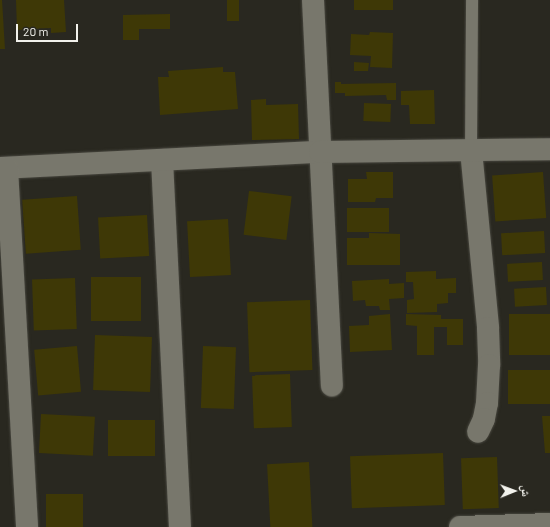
<!DOCTYPE html>
<meta charset="utf-8">
<style>
body{margin:0}
#map{position:relative;width:550px;height:527px;overflow:hidden;background:#292820;font-family:Barlow,"Noto Naskh Arabic",sans-serif}
div>[style]{position:absolute}
.building>*{inset:0;background:#3e3806;transform-origin:0 0}
.roads{filter:drop-shadow(0 0 1px #48473f) drop-shadow(0 0 1px #48473f)}
.lane>*{height:12px;margin:-6px;padding:0 6px;transform-origin:6px;border-radius:6px;background:#78776c}
.street>*{height:22px;margin:-11px;padding:0 11px;transform-origin:11px;border-radius:11px;background:#78776c}
span{translate:-50% -50%;white-space:nowrap;text-align:center;line-height:1.15;-webkit-text-stroke:3px #292820;paint-order:stroke}
.north{position:absolute;left:494px;top:471px;width:40px;height:40px;-webkit-text-stroke:3px #292820;paint-order:stroke;rotate:89deg;font-size:11px;font-weight:700;line-height:16px;text-align:center;color:#f2f2ec}
.north::after{content:'';display:block;margin:auto;width:14px;height:18px;background:#f2f2ec;clip-path:polygon(50% 0,100% 100%,50% 72%,0 100%)}
.scale{position:absolute;left:16px;top:24px;width:62px;height:18px;box-sizing:border-box;border:2px solid #f2f2ec;border-top:0;padding-left:5px;font-size:12px;line-height:14px;white-space:nowrap;color:#f2f2ec;-webkit-text-stroke:3px #292820;paint-order:stroke}
</style>
<div id="map">
<div class="building">
<i style="clip-path:polygon(0 0,2px 0,5px 49px,0 49px)"></i>
<i style="clip-path:polygon(16px 0,64px 0,66px 32px,51px 33px,51px 28px,17px 30px)"></i>
<i style="left:227px;top:0;width:12px;height:21px"></i>
<i style="left:354px;top:0;width:39px;height:10px"></i>
<i style="clip-path:polygon(170px 14px,170px 29px,139px 29px,139px 40px,123px 40px,123px 15px)"></i>
<i style="clip-path:polygon(370px 32px,393px 33px,392px 68px,370px 67px,371px 56px,350px 55px,351px 34px,369px 35px)"></i>
<i style="clip-path:polygon(354px 62px,369px 63px,368px 71px,354px 71px)"></i>
<i style="clip-path:polygon(223px 67px,223px 72px,235px 72px,238px 109px,160px 115px,158px 77px,169px 77px,168px 71px)"></i>
<i style="clip-path:polygon(335px 82px,341px 82px,341px 84px,396px 83px,396px 100px,387px 100px,386px 95px,345px 96px,345px 93px,335px 93px)"></i>
<i style="clip-path:polygon(434px 90px,435px 124px,410px 124px,409px 105px,401px 105px,401px 91px)"></i>
<i style="clip-path:polygon(266px 99px,266px 105px,298px 104px,299px 139px,252px 140px,251px 100px)"></i>
<i style="left:364px;top:103px;width:27px;height:18px;rotate:2deg"></i>
<i style="clip-path:polygon(366px 172px,393px 172px,393px 198px,376px 198px,375px 202px,348px 202px,348px 179px,367px 179px)"></i>
<i style="left:543px;top:172px;width:46px;height:51px;rotate:86deg"></i>
<i style="left:249px;top:191px;width:43px;height:44px;rotate:7deg"></i>
<i style="left:77px;top:196px;width:54px;height:55px;rotate:86deg"></i>
<i style="left:347px;top:208px;width:42px;height:24px"></i>
<i style="left:147px;top:215px;width:41px;height:49px;rotate:87deg"></i>
<i style="left:228px;top:219px;width:56px;height:41px;rotate:87deg"></i>
<i style="left:544px;top:231px;width:22px;height:43px;rotate:87deg"></i>
<i style="clip-path:polygon(369px 233px,400px 234px,400px 265px,347px 265px,347px 238px,369px 238px)"></i>
<i style="left:542px;top:262px;width:18px;height:35px;rotate:87deg"></i>
<i style="clip-path:polygon(436px 271px,436px 279px,456px 278px,456px 293px,448px 293px,448px 303px,437px 304px,437px 312px,407px 313px,407px 300px,414px 299px,413px 282px,406px 282px,406px 272px)"></i>
<i style="left:91px;top:277px;width:50px;height:44px"></i>
<i style="left:75px;top:278px;width:51px;height:43px;rotate:88deg"></i>
<i style="clip-path:polygon(389px 279px,389px 284px,404px 283px,404px 298px,389px 299px,390px 310px,380px 310px,379px 306px,366px 306px,365px 300px,353px 301px,352px 281px)"></i>
<i style="left:546px;top:287px;width:18px;height:32px;rotate:87deg"></i>
<i style="left:310px;top:300px;width:70px;height:63px;rotate:88deg"></i>
<i style="clip-path:polygon(390px 314px,392px 350px,350px 352px,349px 326px,369px 325px,369px 316px)"></i>
<i style="clip-path:polygon(406px 314px,441px 315px,441px 319px,463px 319px,463px 345px,447px 345px,447px 327px,434px 327px,434px 355px,417px 355px,417px 326px,406px 325px)"></i>
<i style="left:509px;top:314px;width:41px;height:41px"></i>
<i style="left:95px;top:335px;width:57px;height:55px;rotate:2deg"></i>
<i style="left:77px;top:346px;width:46px;height:43px;rotate:85deg"></i>
<i style="left:203px;top:346px;width:33px;height:62px;rotate:2deg"></i>
<i style="left:550px;top:370px;width:34px;height:42px;rotate:90deg"></i>
<i style="left:290px;top:374px;width:53px;height:38px;rotate:88deg"></i>
<i style="left:41px;top:414px;width:54px;height:39px;rotate:3deg"></i>
<i style="clip-path:polygon(542px 416px,550px 416px,550px 453px,545px 453px)"></i>
<i style="left:108px;top:420px;width:47px;height:36px"></i>
<i style="left:443px;top:453px;width:52px;height:93px;rotate:88deg"></i>
<i style="left:497px;top:457px;width:51px;height:36px;rotate:88deg"></i>
<i style="left:309px;top:462px;width:65px;height:42px;rotate:87deg"></i>
<i style="left:46px;top:494px;width:37px;height:33px"></i>
</div>
<div class="roads">
<div class="lane">
<i style="left:471px;top:150px;width:150px;rotate:-89.6deg"></i>
</div>
<div class="street">
<i style="left:313px;top:0;width:386px;rotate:87.2deg"></i>
<i style="left:471px;top:150px;width:179px;rotate:84.5deg"></i>
<i style="left:488px;top:328px;width:37px;rotate:88deg"></i>
<i style="left:489px;top:365px;width:38px;rotate:93deg"></i>
<i style="left:487px;top:403px;width:16px;rotate:101deg"></i>
<i style="left:484px;top:419px;width:14px;rotate:115deg"></i>
<i style="left:162px;top:160px;width:367px;rotate:87.2deg"></i>
<i style="left:0;top:168px;width:320px;rotate:-2.9deg"></i>
<i style="left:320px;top:152px;width:230px;rotate:-0.7deg"></i>
<i style="left:7px;top:168px;width:360px;rotate:86.8deg"></i>
<i style="left:460px;top:527px;width:90px;rotate:-1.9deg"></i>
</div>
</div>
<div class="north">ش</div>
<div class="scale">20 m</div>
</div>
